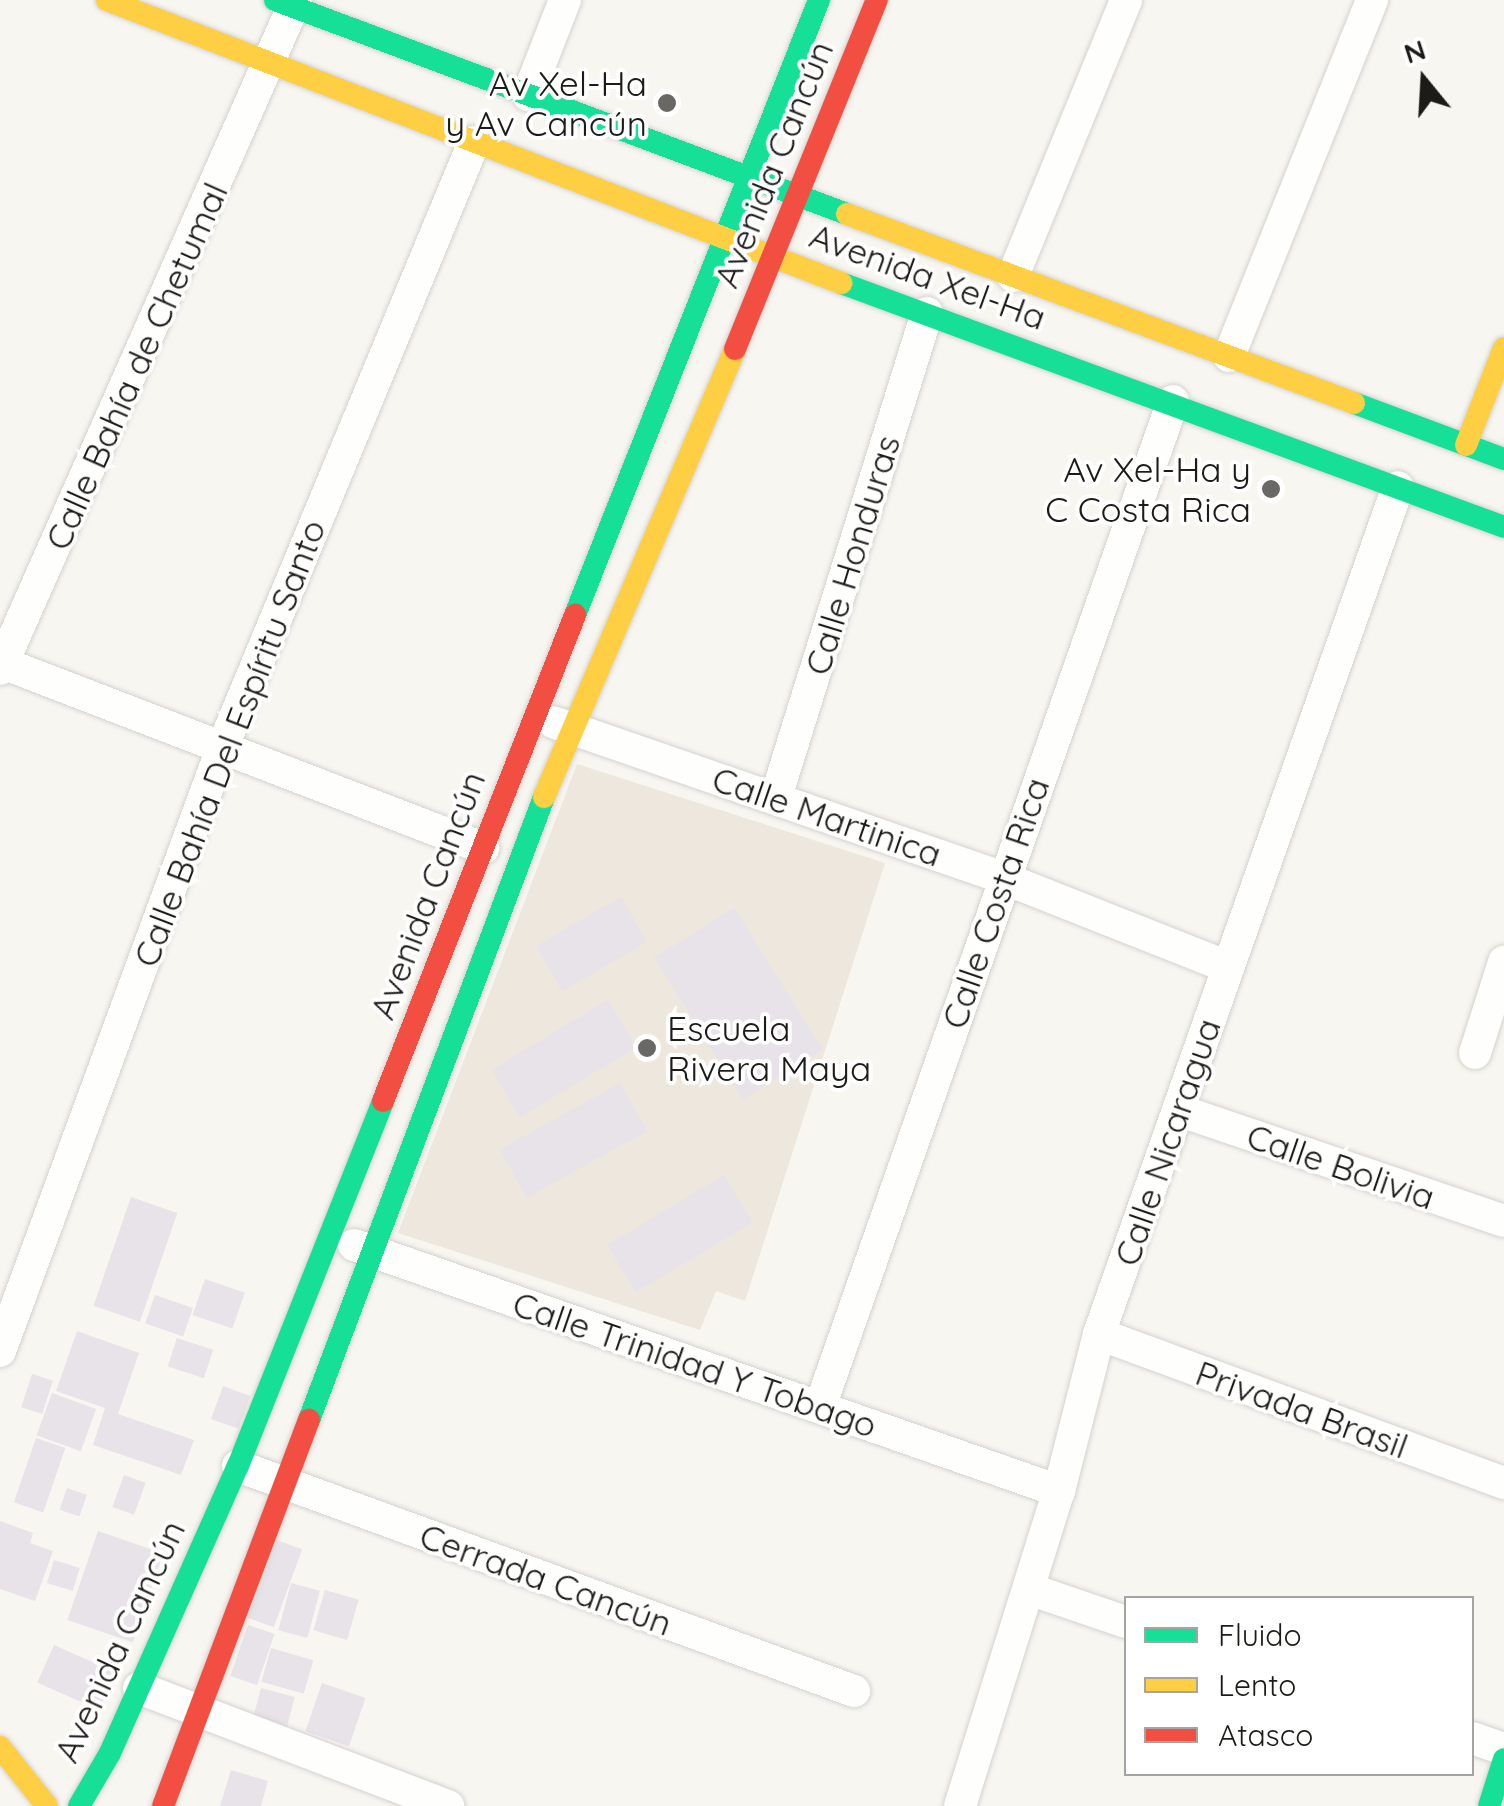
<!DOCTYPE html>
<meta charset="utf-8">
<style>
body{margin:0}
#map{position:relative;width:1504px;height:1806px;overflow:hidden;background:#f8f6f1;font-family:Quicksand,sans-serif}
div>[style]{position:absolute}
.built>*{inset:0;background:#ede7dd}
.building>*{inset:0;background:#e7e3e9;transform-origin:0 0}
.roads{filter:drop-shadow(0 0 2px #d4d2cf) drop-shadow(0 0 2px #d4d2cf)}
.street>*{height:32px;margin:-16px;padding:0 16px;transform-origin:16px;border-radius:16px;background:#fefefd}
.fast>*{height:22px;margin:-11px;padding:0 11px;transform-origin:11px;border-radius:11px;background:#16e098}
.slow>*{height:22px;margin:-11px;padding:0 11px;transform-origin:11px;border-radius:11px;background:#ffcf43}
.jam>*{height:22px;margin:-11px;padding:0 11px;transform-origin:11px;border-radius:11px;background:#f24e42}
.dots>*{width:28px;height:28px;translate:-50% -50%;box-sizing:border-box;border:5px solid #fff;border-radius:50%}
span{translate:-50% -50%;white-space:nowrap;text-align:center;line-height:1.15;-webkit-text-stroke:8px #fff;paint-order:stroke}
.poi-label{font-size:35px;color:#1c1b18}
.right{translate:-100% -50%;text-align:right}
.left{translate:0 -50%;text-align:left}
.street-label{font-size:35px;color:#1c1b18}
.legend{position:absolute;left:1124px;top:1596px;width:350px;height:180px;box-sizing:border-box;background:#fff;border:2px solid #a4a4a3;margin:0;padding:12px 18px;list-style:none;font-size:30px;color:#1c1b18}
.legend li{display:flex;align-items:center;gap:20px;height:50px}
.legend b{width:50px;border:2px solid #a4a4a3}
.north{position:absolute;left:1374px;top:30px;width:100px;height:100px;-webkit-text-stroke:8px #fff;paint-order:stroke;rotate:342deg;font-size:28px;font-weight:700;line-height:40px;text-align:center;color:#1c1b18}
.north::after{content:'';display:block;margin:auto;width:35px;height:45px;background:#1c1b18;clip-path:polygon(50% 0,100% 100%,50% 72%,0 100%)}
</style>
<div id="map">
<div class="built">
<i style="clip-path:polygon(577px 764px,885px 863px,745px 1301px,716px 1291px,700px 1330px,398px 1233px)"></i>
</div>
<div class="building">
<i style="left:621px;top:897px;width:52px;height:98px;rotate:60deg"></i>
<i style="left:734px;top:908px;width:167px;height:94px;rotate:58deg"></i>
<i style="left:608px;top:1000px;width:55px;height:136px;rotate:59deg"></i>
<i style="left:620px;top:1083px;width:55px;height:137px;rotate:61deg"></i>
<i style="left:724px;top:1175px;width:55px;height:136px;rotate:59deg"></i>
<i style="left:131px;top:1197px;width:49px;height:115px;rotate:19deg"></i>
<i style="left:205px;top:1279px;width:42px;height:38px;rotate:19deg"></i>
<i style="left:155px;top:1295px;width:40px;height:30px;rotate:19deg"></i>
<i style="clip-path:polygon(77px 1331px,139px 1353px,118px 1414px,194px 1440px,181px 1475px,93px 1445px,105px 1408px,56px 1391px)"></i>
<i style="left:177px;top:1338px;width:38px;height:30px;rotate:18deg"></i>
<i style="left:32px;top:1374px;width:22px;height:35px;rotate:18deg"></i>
<i style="left:223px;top:1386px;width:29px;height:35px;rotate:20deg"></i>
<i style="left:52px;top:1393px;width:47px;height:45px;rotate:20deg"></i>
<i style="left:36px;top:1438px;width:31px;height:68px;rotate:19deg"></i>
<i style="left:124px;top:1475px;width:23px;height:34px;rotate:20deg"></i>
<i style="left:67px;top:1488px;width:21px;height:23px;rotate:19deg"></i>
<i style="clip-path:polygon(0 1521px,33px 1533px,30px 1543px,53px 1551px,35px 1601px,0 1589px)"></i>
<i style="left:98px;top:1531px;width:69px;height:94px;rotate:19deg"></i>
<i style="left:274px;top:1539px;width:30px;height:83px;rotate:20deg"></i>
<i style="left:54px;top:1560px;width:27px;height:24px;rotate:17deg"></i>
<i style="left:291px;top:1583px;width:30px;height:49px;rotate:15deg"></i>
<i style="left:325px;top:1590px;width:35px;height:42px;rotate:16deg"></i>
<i style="left:248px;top:1625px;width:28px;height:54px;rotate:19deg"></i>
<i style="left:54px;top:1645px;width:67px;height:41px;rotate:24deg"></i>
<i style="left:271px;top:1648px;width:44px;height:35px;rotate:16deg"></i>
<i style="left:322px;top:1683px;width:46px;height:51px;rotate:19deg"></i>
<i style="left:261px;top:1688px;width:35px;height:33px;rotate:15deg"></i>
<i style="clip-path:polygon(231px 1770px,268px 1781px,261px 1806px,220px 1806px)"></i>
</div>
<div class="roads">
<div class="street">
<i style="left:528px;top:95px;width:102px;rotate:-68.7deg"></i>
<i style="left:1013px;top:276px;width:298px;rotate:-67.7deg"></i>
<i style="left:1229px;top:356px;width:384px;rotate:-68.1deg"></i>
<i style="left:0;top:662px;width:518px;rotate:21.06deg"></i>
<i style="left:0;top:669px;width:732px;rotate:-66.13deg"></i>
<i style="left:553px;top:722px;width:476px;rotate:19.1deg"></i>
<i style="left:1003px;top:878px;width:242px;rotate:21.6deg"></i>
<i style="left:776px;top:797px;width:507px;rotate:-72.67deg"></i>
<i style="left:1475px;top:1053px;width:96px;rotate:-72.3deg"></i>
<i style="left:1178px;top:1110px;width:344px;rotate:18.8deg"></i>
<i style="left:354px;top:1245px;width:747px;rotate:19.24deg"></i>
<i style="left:1099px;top:1334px;width:432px;rotate:20.2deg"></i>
<i style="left:0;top:1351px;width:645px;rotate:-69.77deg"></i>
<i style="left:223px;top:746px;width:654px;rotate:-67.43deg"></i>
<i style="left:820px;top:1407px;width:1066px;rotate:-70.66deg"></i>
<i style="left:238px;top:1466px;width:656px;rotate:20.07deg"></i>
<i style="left:1029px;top:1589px;width:102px;rotate:18.8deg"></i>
<i style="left:139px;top:1688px;width:331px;rotate:20.9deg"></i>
<i style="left:1472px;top:1738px;width:34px;rotate:19deg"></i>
<i style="left:960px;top:1806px;width:330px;rotate:-72.6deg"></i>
<i style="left:1059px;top:1491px;width:162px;rotate:-75.7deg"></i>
<i style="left:1099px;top:1334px;width:898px;rotate:-70.56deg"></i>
</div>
<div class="fast">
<i style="left:275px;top:0;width:611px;rotate:20.51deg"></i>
<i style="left:841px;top:283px;width:706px;rotate:20.2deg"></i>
<i style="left:1354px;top:403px;width:160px;rotate:20.5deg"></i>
<i style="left:575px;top:615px;width:662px;rotate:-68.36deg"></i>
<i style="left:309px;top:1420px;width:666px;rotate:-69.33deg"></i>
<i style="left:79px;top:1806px;width:61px;rotate:-59.7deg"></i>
<i style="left:110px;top:1753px;width:314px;rotate:-66deg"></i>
<i style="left:238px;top:1466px;width:393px;rotate:-68.3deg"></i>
<i style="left:1489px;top:1806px;width:49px;rotate:-72.3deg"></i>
</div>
<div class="slow">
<i style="left:107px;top:0;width:787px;rotate:21.08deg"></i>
<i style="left:847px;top:214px;width:541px;rotate:20.44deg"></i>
<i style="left:1466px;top:445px;width:104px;rotate:-68.6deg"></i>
<i style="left:544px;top:797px;width:487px;rotate:-66.9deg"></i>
<i style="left:0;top:1747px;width:75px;rotate:51.5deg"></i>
</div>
<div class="jam">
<i style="left:735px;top:349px;width:377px;rotate:-67.9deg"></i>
<i style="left:383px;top:1101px;width:523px;rotate:-68.44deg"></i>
<i style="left:163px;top:1806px;width:413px;rotate:-69.3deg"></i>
</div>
</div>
<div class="dots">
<i style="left:667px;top:103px;background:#696864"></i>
<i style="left:1271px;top:489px;background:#696864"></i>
<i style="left:647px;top:1048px;background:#696864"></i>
</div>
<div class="poi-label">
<span class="right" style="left:647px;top:103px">Av Xel-Ha<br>y Av Cancún</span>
<span class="right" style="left:1251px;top:489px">Av Xel-Ha y<br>C Costa Rica</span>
<span class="left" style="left:667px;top:1048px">Escuela<br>Rivera Maya</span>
</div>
<div class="street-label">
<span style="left:773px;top:164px;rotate:-68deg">Avenida Cancún</span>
<span style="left:928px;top:276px;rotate:20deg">Avenida Xel-Ha</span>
<span style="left:136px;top:366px;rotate:-66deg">Calle Bahía de Chetumal</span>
<span style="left:852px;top:555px;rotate:-73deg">Calle Honduras</span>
<span style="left:229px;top:743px;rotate:-69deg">Calle Bahía Del Espíritu Santo</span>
<span style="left:827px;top:816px;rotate:19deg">Calle Martinica</span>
<span style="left:427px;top:895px;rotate:-69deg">Avenida Cancún</span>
<span style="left:995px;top:903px;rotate:-71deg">Calle Costa Rica</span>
<span style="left:1167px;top:1142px;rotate:-71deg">Calle Nicaragua</span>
<span style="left:1341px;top:1166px;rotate:19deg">Calle Bolivia</span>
<span style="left:695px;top:1364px;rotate:19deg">Calle Trinidad Y Tobago</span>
<span style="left:1302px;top:1409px;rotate:20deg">Privada Brasil</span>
<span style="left:546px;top:1579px;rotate:20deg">Cerrada Cancún</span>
<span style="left:119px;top:1641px;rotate:-65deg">Avenida Cancún</span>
</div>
<ul class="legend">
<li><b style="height:12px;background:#16e098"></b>Fluido</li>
<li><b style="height:12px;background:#ffcf43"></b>Lento</li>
<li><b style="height:12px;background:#f24e42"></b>Atasco</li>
</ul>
<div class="north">N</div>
</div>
